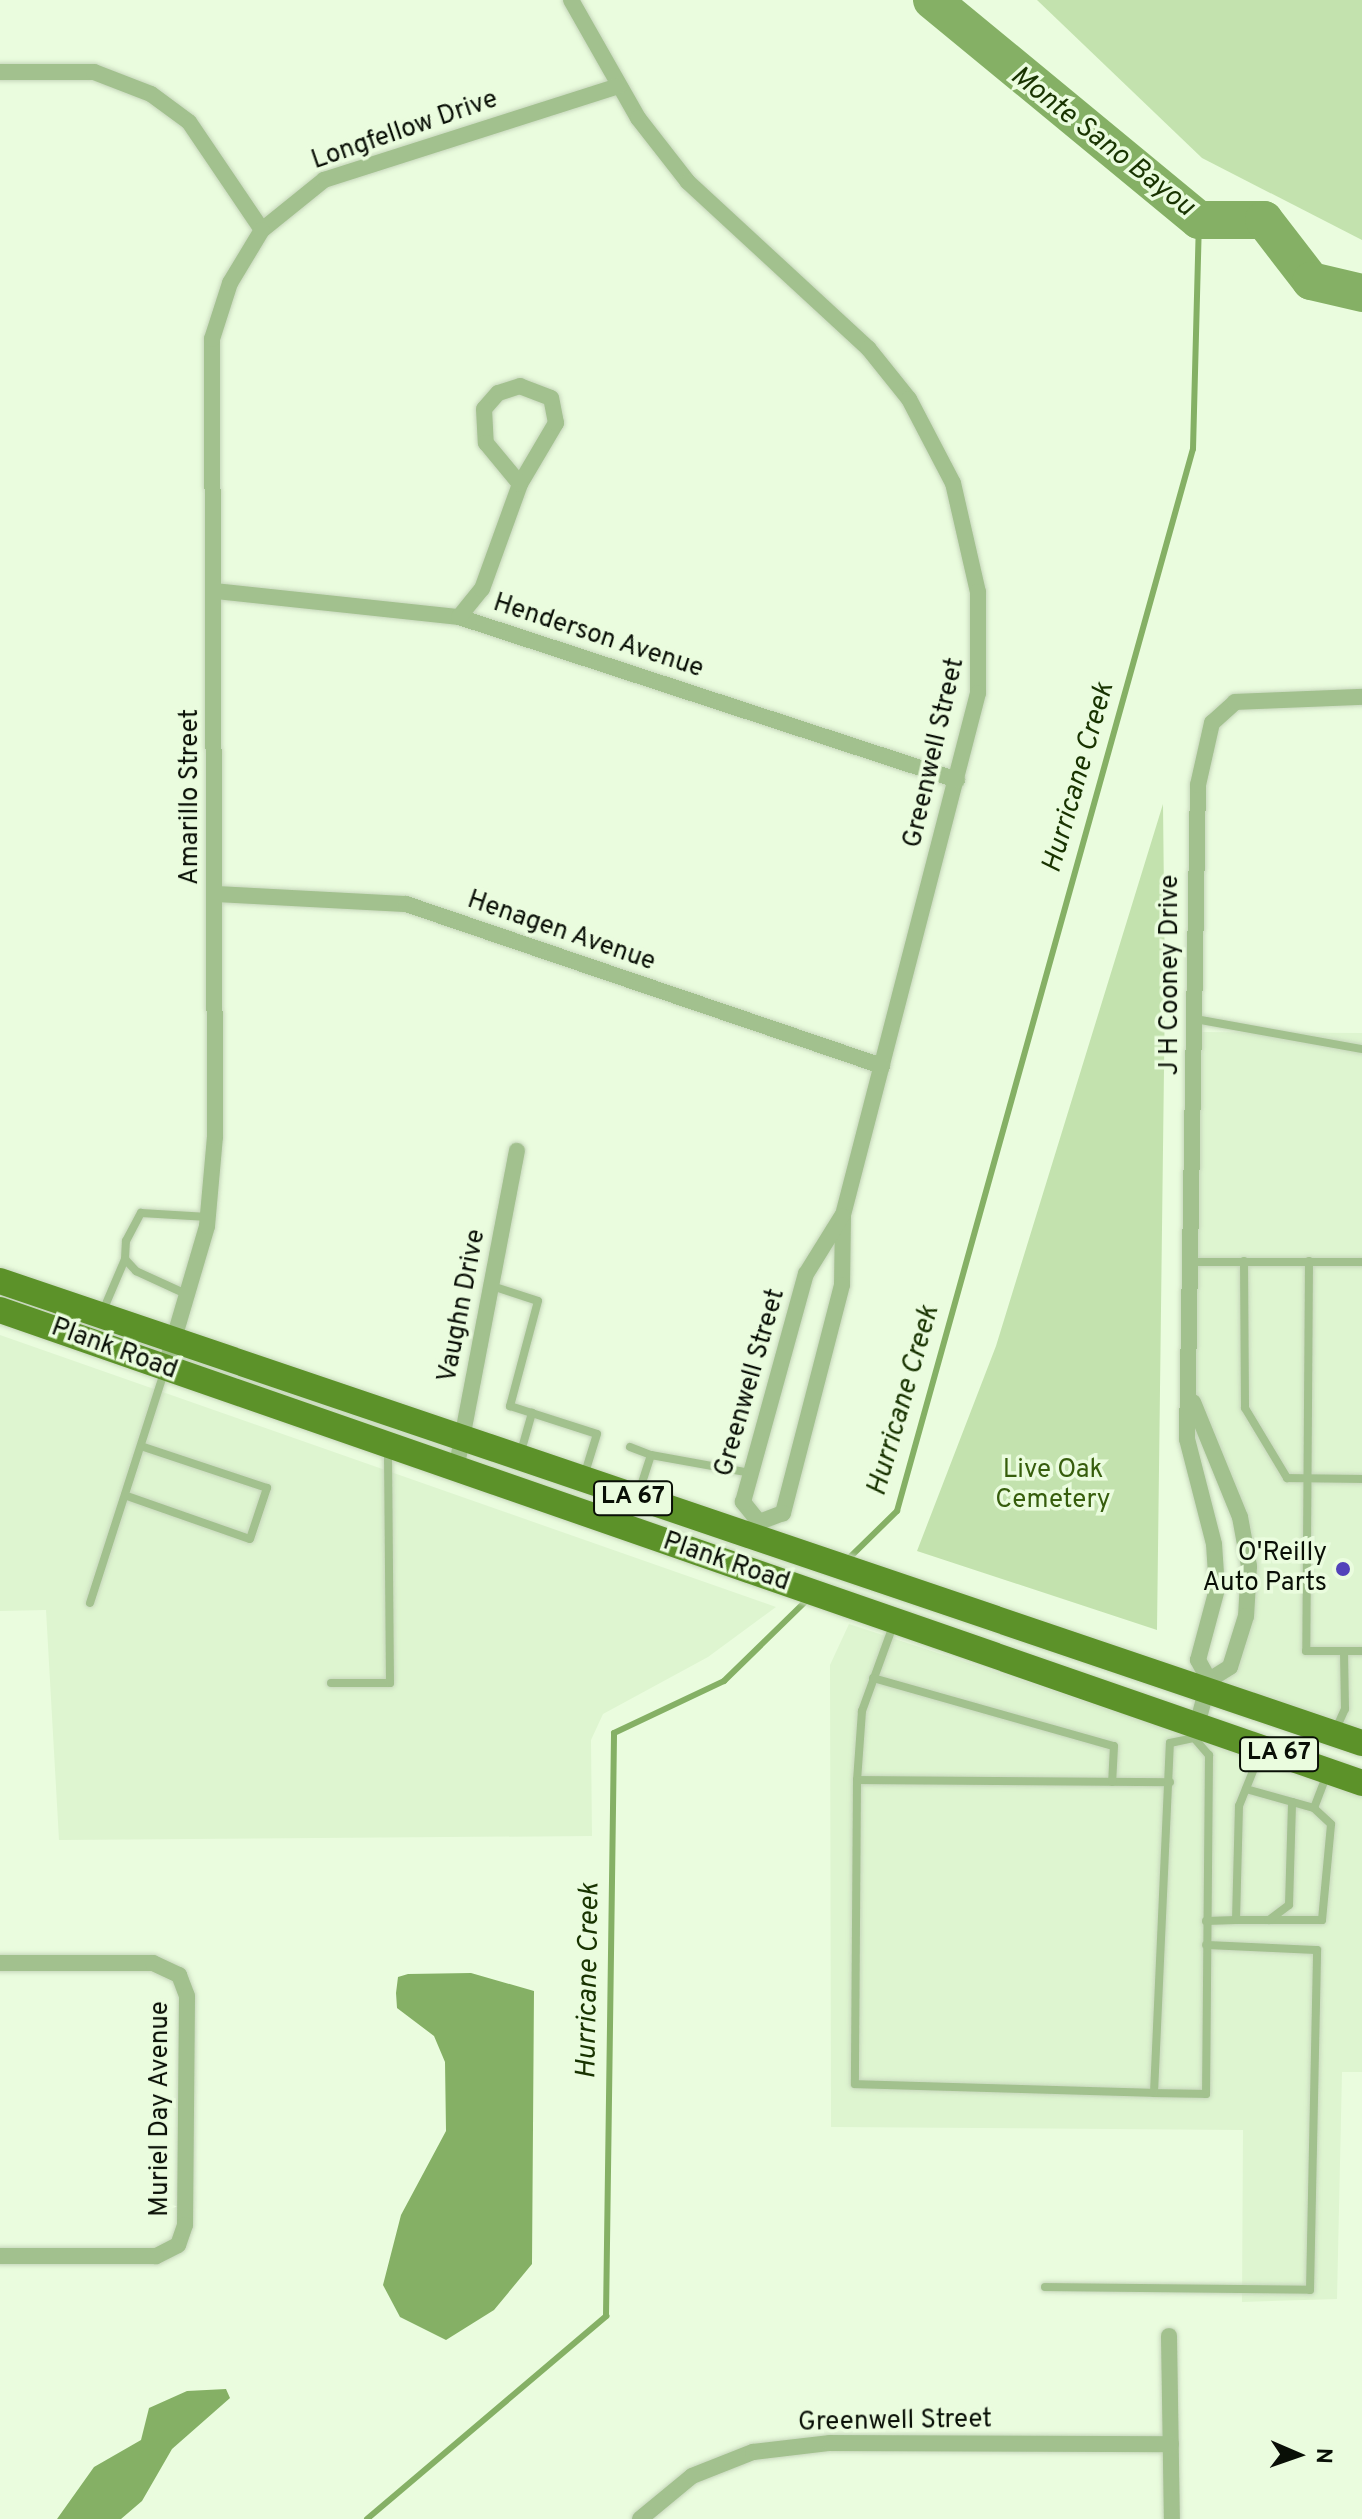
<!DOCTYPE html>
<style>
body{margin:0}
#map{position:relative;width:1362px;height:2519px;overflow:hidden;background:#eafcde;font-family:Overpass,sans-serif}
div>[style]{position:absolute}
.built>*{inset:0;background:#def5d0}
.green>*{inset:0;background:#c3e2ae}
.water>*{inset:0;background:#85b065}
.stream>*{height:6px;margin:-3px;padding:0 3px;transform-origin:3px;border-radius:3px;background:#85b065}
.river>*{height:38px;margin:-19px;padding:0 19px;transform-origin:19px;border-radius:19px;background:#85b065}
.roads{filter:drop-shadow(0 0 2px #c6d6bb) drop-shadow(0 0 2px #c6d6bb)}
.lane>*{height:8px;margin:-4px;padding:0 4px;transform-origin:4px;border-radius:4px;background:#a2c18e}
.street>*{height:16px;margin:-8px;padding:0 8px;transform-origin:8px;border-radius:8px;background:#a2c18e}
.primary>*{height:26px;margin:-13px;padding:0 13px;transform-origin:13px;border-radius:13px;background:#5c9229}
.dots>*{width:22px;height:22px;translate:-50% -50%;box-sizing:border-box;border:4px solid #eafcde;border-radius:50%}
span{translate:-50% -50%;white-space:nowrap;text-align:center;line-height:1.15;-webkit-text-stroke:7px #eafcde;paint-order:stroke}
.shield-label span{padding:2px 6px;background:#eafcde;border:2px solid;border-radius:6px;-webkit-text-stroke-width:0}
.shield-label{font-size:24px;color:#090f06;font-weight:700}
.street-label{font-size:26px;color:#090f06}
.park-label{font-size:26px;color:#365d0c}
.poi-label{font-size:26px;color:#090f06}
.right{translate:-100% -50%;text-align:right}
.water-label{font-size:28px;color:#183300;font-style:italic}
.north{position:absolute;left:1258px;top:2415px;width:80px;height:80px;-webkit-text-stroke:6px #eafcde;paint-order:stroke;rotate:92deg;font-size:22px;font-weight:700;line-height:32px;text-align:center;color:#090f06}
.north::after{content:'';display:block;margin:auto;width:28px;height:36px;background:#090f06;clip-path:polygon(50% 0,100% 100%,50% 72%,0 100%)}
</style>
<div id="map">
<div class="built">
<i style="clip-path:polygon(1195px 1032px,1362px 1033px,1362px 1741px,1222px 1692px,1248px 1598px,1245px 1535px,1190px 1389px)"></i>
<i style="clip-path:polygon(0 1335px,776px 1607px,708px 1657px,603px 1714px,591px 1740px,592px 1836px,59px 1840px,46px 1610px,0 1611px)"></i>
<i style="clip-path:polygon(849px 1624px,1362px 1792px,1362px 2072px,1342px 2072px,1337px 2299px,1242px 2302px,1243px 2130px,831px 2127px,830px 1665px)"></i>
</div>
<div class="green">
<i style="clip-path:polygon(1037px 0,1362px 0,1362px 240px,1202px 158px)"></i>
<i style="clip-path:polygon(1163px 804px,1165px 989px,1157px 1630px,917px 1551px,996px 1346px)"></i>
</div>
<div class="water">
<i style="clip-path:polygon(471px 1973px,534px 1991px,532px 2264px,494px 2310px,446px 2340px,400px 2317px,383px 2285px,401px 2215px,446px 2131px,445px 2062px,434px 2036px,397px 2008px,396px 1993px,398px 1977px,408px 1974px)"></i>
<i style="clip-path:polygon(187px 2391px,226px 2389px,230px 2398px,172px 2449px,142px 2501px,121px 2519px,57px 2519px,94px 2467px,141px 2440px,149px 2408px)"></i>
</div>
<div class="stream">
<i style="left:845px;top:1562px;width:73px;rotate:-44.4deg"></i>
<i style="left:897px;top:1511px;width:1102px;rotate:-74.43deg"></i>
<i style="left:1193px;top:449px;width:229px;rotate:-88.5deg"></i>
<i style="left:367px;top:2519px;width:314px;rotate:-40.3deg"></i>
<i style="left:606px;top:2316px;width:583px;rotate:-89.21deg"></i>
<i style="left:614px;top:1733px;width:122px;rotate:-25.3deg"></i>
<i style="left:724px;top:1681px;width:119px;rotate:-44.3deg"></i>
</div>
<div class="river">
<i style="left:932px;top:0;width:346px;rotate:39.5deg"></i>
<i style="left:1199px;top:220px;width:65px"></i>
<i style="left:1264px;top:220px;width:77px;rotate:52.4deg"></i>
<i style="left:1311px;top:281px;width:52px;rotate:13.2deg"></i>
</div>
<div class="roads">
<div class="lane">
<i style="left:1195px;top:1019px;width:170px;rotate:10.2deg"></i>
<i style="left:1244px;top:1261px;width:147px;rotate:89.6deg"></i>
<i style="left:1245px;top:1408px;width:82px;rotate:59deg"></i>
<i style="left:1287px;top:1478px;width:75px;rotate:0.8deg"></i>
<i style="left:1309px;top:1261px;width:390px;rotate:90.4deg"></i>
<i style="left:1306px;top:1651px;width:56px"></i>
<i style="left:1191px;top:1262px;width:171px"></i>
<i style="left:492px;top:1286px;width:48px;rotate:18.1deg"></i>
<i style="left:538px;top:1301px;width:109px;rotate:104.9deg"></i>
<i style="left:510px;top:1406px;width:91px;rotate:17.8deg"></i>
<i style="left:597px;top:1434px;width:44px;rotate:107.2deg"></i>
<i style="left:186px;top:1294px;width:55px;rotate:-155.3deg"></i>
<i style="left:136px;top:1271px;width:16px;rotate:-133deg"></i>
<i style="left:125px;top:1259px;width:18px;rotate:-87deg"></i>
<i style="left:126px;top:1241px;width:32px;rotate:-62deg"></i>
<i style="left:141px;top:1213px;width:67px;rotate:3.4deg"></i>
<i style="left:102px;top:1313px;width:59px;rotate:-66.9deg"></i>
<i style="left:630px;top:1447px;width:22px;rotate:21deg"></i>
<i style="left:520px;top:1455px;width:44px;rotate:-74.1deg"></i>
<i style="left:638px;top:1495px;width:42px;rotate:-72deg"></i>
<i style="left:651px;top:1455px;width:102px;rotate:10.2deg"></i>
<i style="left:127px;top:1496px;width:130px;rotate:19.3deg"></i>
<i style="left:250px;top:1539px;width:54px;rotate:-71.6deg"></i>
<i style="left:267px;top:1488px;width:130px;rotate:-161.6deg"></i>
<i style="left:90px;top:1603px;width:243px;rotate:-72.2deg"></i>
<i style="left:894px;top:1623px;width:94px;rotate:110deg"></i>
<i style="left:862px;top:1711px;width:69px;rotate:94.1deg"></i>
<i style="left:857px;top:1780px;width:313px;rotate:0.4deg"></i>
<i style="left:873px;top:1678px;width:250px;rotate:15.8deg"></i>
<i style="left:1114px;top:1746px;width:36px;rotate:93deg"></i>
<i style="left:331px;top:1683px;width:59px"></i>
<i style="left:390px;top:1683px;width:233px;rotate:-90.5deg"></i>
<i style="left:1336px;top:1729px;width:22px;rotate:-66deg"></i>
<i style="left:1345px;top:1709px;width:58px;rotate:-91deg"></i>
<i style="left:1194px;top:1738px;width:23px;rotate:49deg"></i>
<i style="left:1209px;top:1755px;width:339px;rotate:90.5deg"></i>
<i style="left:1206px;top:2094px;width:52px;rotate:-178.9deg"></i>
<i style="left:1154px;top:2093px;width:350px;rotate:-87.4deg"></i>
<i style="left:1170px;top:1743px;width:25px;rotate:-12deg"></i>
<i style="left:857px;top:1780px;width:304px;rotate:90.4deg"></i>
<i style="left:855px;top:2084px;width:299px;rotate:1.7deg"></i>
<i style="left:1246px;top:1789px;width:71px;rotate:15.6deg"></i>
<i style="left:1314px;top:1808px;width:36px;rotate:-69deg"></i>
<i style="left:1236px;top:1920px;width:86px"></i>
<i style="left:1322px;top:1920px;width:96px;rotate:-84.6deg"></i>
<i style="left:1331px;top:1824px;width:23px;rotate:-137deg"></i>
<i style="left:1269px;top:1920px;width:25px;rotate:-37deg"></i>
<i style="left:1289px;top:1905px;width:103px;rotate:-88.3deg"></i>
<i style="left:1206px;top:1921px;width:30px;rotate:-2deg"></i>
<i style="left:1236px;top:1920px;width:114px;rotate:-88.5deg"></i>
<i style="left:1239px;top:1806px;width:59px;rotate:-68.2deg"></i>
<i style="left:1045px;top:2287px;width:265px;rotate:0.6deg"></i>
<i style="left:1310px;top:2290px;width:340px;rotate:-88.8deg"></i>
<i style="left:1317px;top:1950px;width:111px;rotate:-177.4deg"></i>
</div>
<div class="street">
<i style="left:571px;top:0;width:136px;rotate:60.4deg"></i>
<i style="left:638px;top:118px;width:81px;rotate:52deg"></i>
<i style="left:688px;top:182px;width:245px;rotate:42.7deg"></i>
<i style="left:868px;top:348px;width:65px;rotate:51.2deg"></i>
<i style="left:909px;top:399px;width:95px;rotate:62.4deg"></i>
<i style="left:953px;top:483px;width:112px;rotate:77.1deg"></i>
<i style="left:978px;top:592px;width:101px;rotate:90deg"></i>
<i style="left:978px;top:693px;width:539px;rotate:104.5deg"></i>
<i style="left:843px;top:1215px;width:70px;rotate:90.8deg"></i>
<i style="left:842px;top:1285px;width:236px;rotate:104.5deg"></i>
<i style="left:783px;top:1513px;width:26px;rotate:159deg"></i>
<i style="left:0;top:72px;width:94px"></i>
<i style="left:94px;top:72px;width:61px;rotate:21.1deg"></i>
<i style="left:151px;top:94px;width:47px;rotate:36.4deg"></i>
<i style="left:189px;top:122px;width:130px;rotate:55.9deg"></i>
<i style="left:262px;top:230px;width:80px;rotate:-38.9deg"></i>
<i style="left:324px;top:180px;width:309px;rotate:-17.7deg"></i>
<i style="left:215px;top:591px;width:245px;rotate:6.1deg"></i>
<i style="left:459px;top:617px;width:524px;rotate:18.12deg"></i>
<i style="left:459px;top:617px;width:36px;rotate:-51deg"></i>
<i style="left:482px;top:589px;width:112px;rotate:-70.1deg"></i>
<i style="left:520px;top:484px;width:71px;rotate:-59.5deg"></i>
<i style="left:556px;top:423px;width:25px;rotate:-101deg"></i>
<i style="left:551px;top:398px;width:33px;rotate:-159deg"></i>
<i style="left:520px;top:386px;width:23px;rotate:162deg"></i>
<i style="left:498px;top:393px;width:21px;rotate:131deg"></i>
<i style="left:484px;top:409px;width:34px;rotate:87deg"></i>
<i style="left:486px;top:443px;width:53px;rotate:50.3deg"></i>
<i style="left:215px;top:894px;width:191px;rotate:3deg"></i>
<i style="left:406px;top:904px;width:503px;rotate:18.8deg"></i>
<i style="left:165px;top:1369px;width:149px;rotate:-73.6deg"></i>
<i style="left:207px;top:1226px;width:89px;rotate:-84.9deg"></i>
<i style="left:215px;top:1137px;width:798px;rotate:-90.22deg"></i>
<i style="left:212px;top:339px;width:59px;rotate:-72.2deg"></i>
<i style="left:230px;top:283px;width:62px;rotate:-58.9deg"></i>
<i style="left:1193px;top:1402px;width:124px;rotate:67.8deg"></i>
<i style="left:1240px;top:1517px;width:50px;rotate:79.6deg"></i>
<i style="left:1249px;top:1566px;width:50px;rotate:93.4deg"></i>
<i style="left:1246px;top:1616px;width:53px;rotate:107.4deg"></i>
<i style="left:1230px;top:1667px;width:25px;rotate:148deg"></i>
<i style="left:456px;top:1470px;width:325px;rotate:-79.2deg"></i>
<i style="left:759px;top:1522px;width:26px;rotate:-129deg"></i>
<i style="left:743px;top:1502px;width:237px;rotate:-74.6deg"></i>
<i style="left:806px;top:1274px;width:68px;rotate:-58.2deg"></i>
<i style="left:1195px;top:1733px;width:55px;rotate:-75.2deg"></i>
<i style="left:1209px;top:1680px;width:23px;rotate:-119deg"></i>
<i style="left:1198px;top:1660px;width:73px;rotate:-75deg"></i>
<i style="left:1217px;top:1589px;width:45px;rotate:-93.8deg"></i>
<i style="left:1214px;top:1544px;width:108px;rotate:-104.4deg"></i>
<i style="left:1187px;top:1439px;width:654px;rotate:-89.04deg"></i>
<i style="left:1198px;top:785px;width:64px;rotate:-77.3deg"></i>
<i style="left:1212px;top:723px;width:31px;rotate:-42deg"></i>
<i style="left:1235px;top:702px;width:127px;rotate:-2.3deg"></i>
<i style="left:0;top:1963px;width:153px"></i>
<i style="left:153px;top:1963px;width:29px;rotate:25deg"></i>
<i style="left:179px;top:1975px;width:22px;rotate:69deg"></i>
<i style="left:187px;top:1996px;width:229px;rotate:90.5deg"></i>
<i style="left:185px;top:2225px;width:21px;rotate:109deg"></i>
<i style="left:178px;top:2245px;width:25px;rotate:153deg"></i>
<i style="left:156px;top:2256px;width:156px;rotate:180deg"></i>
<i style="left:1169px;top:2336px;width:183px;rotate:89.1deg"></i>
<i style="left:640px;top:2519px;width:67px;rotate:-39.6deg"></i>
<i style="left:692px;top:2476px;width:66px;rotate:-21.5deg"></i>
<i style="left:753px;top:2452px;width:78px;rotate:-6.7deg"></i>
<i style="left:830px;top:2443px;width:341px;rotate:0.2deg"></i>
</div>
<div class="primary">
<i style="left:0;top:1281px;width:1438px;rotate:18.74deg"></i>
<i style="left:0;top:1310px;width:1442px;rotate:19.15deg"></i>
</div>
</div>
<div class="dots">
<i style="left:1343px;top:1569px;background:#5242ba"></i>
</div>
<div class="shield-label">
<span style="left:633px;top:1498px">LA 67</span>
<span style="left:1279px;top:1754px">LA 67</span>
</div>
<div class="street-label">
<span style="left:405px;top:131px;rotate:-19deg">Longfellow Drive</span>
<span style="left:598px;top:637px;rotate:18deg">Henderson Avenue</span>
<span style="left:935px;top:753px;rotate:-77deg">Greenwell Street</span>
<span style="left:191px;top:797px;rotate:-90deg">Amarillo Street</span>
<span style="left:561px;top:932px;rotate:19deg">Henagen Avenue</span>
<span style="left:1171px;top:975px;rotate:-90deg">J H Cooney Drive</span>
<span style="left:463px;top:1306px;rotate:-79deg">Vaughn Drive</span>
<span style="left:114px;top:1350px;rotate:20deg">Plank Road</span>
<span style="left:751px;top:1383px;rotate:-74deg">Greenwell Street</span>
<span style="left:726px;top:1563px;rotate:19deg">Plank Road</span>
<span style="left:161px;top:2109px;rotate:-90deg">Muriel Day Avenue</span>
<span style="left:895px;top:2422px;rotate:-1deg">Greenwell Street</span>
</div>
<div class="park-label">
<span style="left:1053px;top:1486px">Live Oak<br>Cemetery</span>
</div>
<div class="poi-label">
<span class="right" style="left:1327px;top:1569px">O'Reilly<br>Auto Parts</span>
</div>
<div class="water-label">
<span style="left:1102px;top:142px;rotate:38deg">Monte Sano Bayou</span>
<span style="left:1079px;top:778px;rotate:-74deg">Hurricane Creek</span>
<span style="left:904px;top:1401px;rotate:-74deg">Hurricane Creek</span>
<span style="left:589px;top:1981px;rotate:-89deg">Hurricane Creek</span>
</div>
<div class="north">N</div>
</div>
